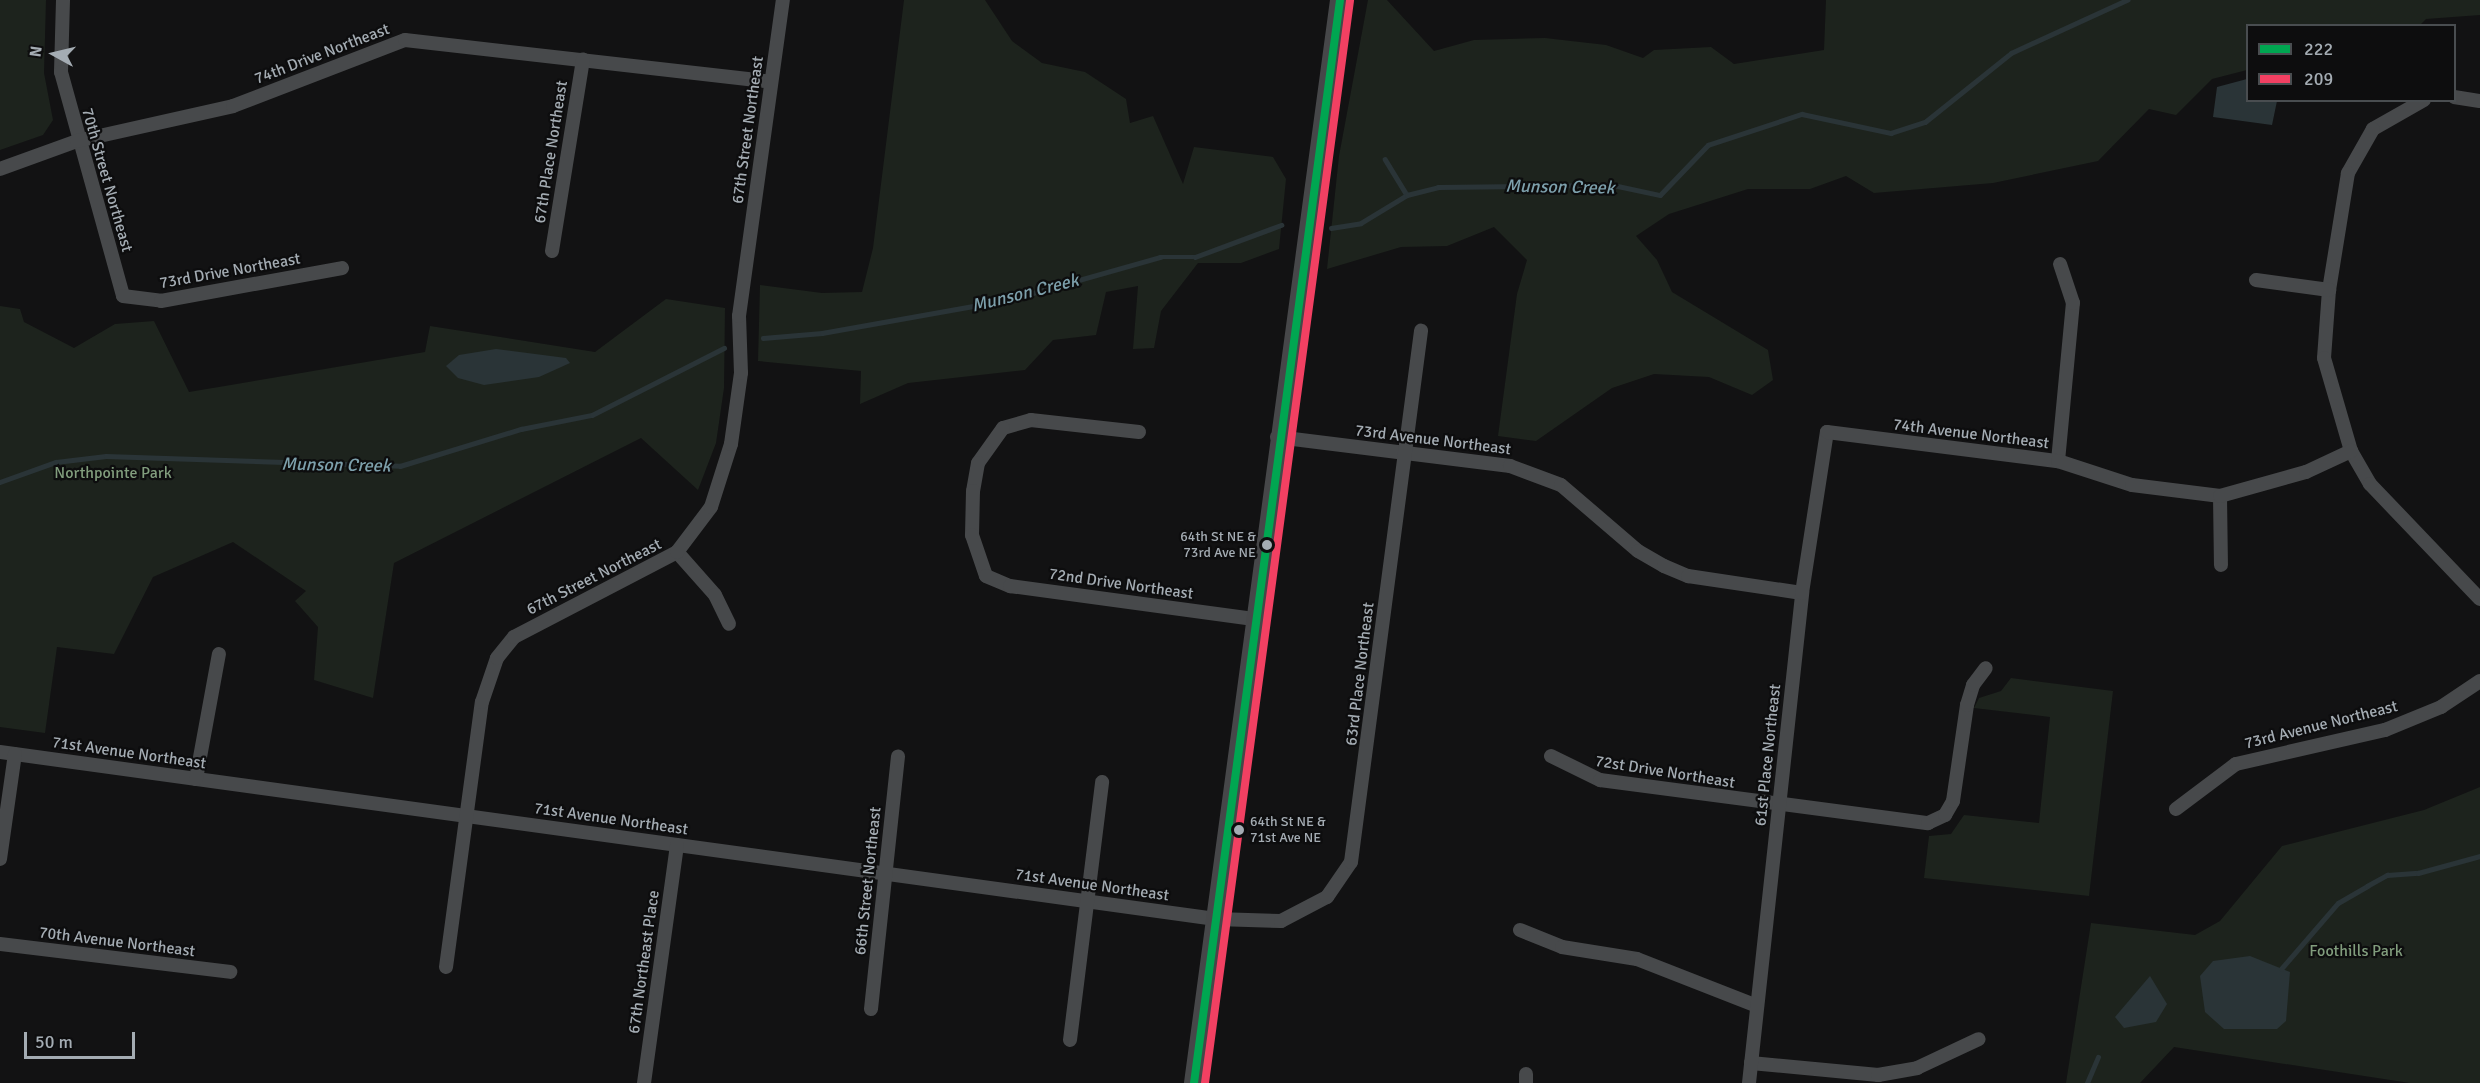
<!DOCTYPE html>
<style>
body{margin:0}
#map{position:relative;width:2480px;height:1083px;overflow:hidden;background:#121213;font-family:Signika,sans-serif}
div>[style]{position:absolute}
.green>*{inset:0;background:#1d231d}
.water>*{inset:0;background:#2a3437}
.stream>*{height:4.5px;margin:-2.25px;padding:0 2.25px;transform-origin:2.25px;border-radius:2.25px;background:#2a3437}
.street>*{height:14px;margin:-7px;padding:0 7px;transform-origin:7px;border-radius:7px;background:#47494b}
.secondary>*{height:20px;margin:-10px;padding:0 10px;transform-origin:10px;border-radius:10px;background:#464749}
.bus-1>*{height:8px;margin:-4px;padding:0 4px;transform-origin:4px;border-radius:4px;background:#00a651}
.bus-2>*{height:8px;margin:-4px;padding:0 4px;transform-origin:4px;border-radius:4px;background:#f24062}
.dots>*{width:16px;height:16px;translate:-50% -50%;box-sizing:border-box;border:3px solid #0d0d0e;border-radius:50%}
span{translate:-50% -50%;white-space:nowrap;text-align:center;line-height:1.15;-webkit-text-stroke:4.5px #0d0d0e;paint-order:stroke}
.bus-label{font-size:14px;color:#a4acb3}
.right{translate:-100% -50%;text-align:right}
.left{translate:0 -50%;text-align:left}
.street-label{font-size:16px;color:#a4acb3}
.park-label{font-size:16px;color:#819d7d}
.water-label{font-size:18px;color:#7da0ac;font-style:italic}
.legend{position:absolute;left:2246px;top:24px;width:210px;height:78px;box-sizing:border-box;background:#0d0d0e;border:2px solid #494d50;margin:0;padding:8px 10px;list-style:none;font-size:18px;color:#a4acb3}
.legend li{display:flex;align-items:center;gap:12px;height:30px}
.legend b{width:30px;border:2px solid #494d50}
.north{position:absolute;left:24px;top:24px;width:60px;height:60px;-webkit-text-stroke:4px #0d0d0e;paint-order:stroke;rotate:278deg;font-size:16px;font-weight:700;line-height:24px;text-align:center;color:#a4acb3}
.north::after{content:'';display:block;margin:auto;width:21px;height:27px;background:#a4acb3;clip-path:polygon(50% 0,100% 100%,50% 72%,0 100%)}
.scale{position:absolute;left:24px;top:1032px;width:111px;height:27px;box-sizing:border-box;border:3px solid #a4acb3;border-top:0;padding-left:8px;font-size:18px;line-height:21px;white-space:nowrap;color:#a4acb3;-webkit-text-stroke:4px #0d0d0e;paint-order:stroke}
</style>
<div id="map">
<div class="green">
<i style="clip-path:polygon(0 0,46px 0,44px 73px,53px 120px,43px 135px,0 150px)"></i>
<i style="clip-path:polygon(904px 0,985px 0,1012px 41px,1042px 63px,1085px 72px,1126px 99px,1130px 123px,1153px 116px,1183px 184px,1194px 147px,1273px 157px,1286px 179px,1279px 249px,1241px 263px,1198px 263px,1161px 311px,1154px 348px,1133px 349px,1138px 286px,1106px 292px,1096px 335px,1053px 340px,1025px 370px,908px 383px,860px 404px,861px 371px,758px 361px,760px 285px,822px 293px,862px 292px,873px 248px)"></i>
<i style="clip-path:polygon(1368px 0,1387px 0,1434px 51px,1474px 40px,1545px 38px,1606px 45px,1643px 58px,1654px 50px,1711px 47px,1734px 64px,1824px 50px,1826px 0,2480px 0,2480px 15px,2426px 19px,2419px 26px,2248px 26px,2247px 70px,2212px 79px,2176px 115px,2149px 109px,2098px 161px,1993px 183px,1874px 193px,1846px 176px,1810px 189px,1748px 189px,1669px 214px,1636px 236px,1657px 260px,1672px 292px,1768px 350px,1773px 380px,1752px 395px,1709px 377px,1654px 374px,1612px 388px,1536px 441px,1498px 436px,1517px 294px,1527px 260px,1494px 227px,1447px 246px,1401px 247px,1327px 269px,1339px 156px)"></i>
<i style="clip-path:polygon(666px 299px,725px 308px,724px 388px,716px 443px,698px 490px,641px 438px,394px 563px,373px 698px,314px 680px,318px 627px,295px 601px,306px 591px,233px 542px,153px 577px,114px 654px,57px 647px,45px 733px,0 727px,0 306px,20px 309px,24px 322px,74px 348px,115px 324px,154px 321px,189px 392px,425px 352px,430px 326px,595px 352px)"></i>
<i style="clip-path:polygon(2011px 678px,2113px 691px,2089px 896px,1924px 878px,1929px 836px,1951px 834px,1964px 815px,2039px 823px,2050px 717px,1974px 708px,1979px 698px,2001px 691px)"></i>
<i style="clip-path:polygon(2480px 787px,2480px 1083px,2410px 1083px,2174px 1047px,2140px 1083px,2066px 1083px,2091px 923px,2195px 935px,2220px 921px,2282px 846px,2424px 810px)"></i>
</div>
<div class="water">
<i style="clip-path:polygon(2247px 79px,2248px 100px,2277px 101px,2272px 125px,2213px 117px,2217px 87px)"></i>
<i style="clip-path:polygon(496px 349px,566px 358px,570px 363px,539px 377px,484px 385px,458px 378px,446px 366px,459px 355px)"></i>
<i style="clip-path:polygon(2250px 956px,2290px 972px,2286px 1021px,2277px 1029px,2224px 1029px,2205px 1012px,2200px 976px,2213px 961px)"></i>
<i style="clip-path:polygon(2150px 976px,2167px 1004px,2156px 1022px,2124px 1028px,2115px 1017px)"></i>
</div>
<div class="stream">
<i style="left:1385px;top:159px;width:42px;rotate:58.6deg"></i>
<i style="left:1331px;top:228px;width:30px;rotate:-9deg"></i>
<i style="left:1361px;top:223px;width:54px;rotate:-31.3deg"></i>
<i style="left:1407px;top:195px;width:32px;rotate:-14deg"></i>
<i style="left:1438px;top:187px;width:175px;rotate:-0.7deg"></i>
<i style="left:1613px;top:185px;width:48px;rotate:12deg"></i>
<i style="left:1660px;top:195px;width:69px;rotate:-46.2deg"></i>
<i style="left:1708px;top:145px;width:99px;rotate:-18.3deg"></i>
<i style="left:1802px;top:114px;width:91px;rotate:12.1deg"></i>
<i style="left:1891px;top:133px;width:36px;rotate:-18deg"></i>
<i style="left:1925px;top:122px;width:110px;rotate:-38.7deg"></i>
<i style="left:2011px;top:53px;width:128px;rotate:-24.6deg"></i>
<i style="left:763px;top:338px;width:59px;rotate:-4.8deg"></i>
<i style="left:822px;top:333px;width:193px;rotate:-10.1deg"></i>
<i style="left:1012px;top:299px;width:154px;rotate:-15.8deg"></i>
<i style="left:1160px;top:257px;width:35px"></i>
<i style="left:1195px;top:257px;width:92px;rotate:-20.4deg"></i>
<i style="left:0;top:482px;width:59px;rotate:-19.7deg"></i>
<i style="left:56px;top:462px;width:50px;rotate:-6.8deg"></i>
<i style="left:106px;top:456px;width:294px;rotate:1.9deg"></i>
<i style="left:400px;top:466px;width:127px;rotate:-17deg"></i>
<i style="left:521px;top:429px;width:72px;rotate:-11.2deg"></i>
<i style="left:592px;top:415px;width:148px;rotate:-26.9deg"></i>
<i style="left:2281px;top:969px;width:87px;rotate:-49.2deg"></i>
<i style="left:2338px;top:903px;width:34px;rotate:-30deg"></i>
<i style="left:2367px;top:886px;width:23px;rotate:-29deg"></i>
<i style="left:2387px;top:875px;width:31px;rotate:-4deg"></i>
<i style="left:2418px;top:873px;width:64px;rotate:-15.3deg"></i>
<i style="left:2087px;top:1083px;width:28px;rotate:-67deg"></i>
</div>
<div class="street">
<i style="left:63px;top:0;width:72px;rotate:91.6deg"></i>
<i style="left:61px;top:72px;width:232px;rotate:74.5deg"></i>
<i style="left:123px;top:296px;width:38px;rotate:7deg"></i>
<i style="left:161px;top:301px;width:184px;rotate:-10.3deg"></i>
<i style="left:2454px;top:97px;width:26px;rotate:9deg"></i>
<i style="left:2424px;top:100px;width:59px;rotate:150.4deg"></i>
<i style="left:2373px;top:129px;width:51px;rotate:119.6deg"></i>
<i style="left:2348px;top:173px;width:119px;rotate:99.2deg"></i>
<i style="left:2329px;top:290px;width:68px;rotate:94.2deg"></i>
<i style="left:2324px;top:358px;width:97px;rotate:73.8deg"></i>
<i style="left:2351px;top:451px;width:38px;rotate:60deg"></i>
<i style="left:2370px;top:484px;width:159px;rotate:46.3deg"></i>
<i style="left:0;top:169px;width:82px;rotate:-20deg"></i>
<i style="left:77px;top:141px;width:160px;rotate:-12.6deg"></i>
<i style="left:233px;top:106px;width:184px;rotate:-21deg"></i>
<i style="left:405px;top:40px;width:368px;rotate:6.5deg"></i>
<i style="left:552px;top:251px;width:194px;rotate:-80.8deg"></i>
<i style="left:2256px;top:280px;width:74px;rotate:7.8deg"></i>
<i style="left:1139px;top:432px;width:109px;rotate:-173.7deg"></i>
<i style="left:1031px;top:420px;width:29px;rotate:164deg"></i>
<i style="left:1003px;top:428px;width:43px;rotate:125.5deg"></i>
<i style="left:978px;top:463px;width:28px;rotate:100deg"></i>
<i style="left:973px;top:491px;width:44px;rotate:91.3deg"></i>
<i style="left:972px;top:535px;width:43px;rotate:71.1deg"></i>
<i style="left:986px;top:576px;width:26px;rotate:23deg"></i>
<i style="left:1010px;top:586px;width:246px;rotate:7.7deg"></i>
<i style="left:1277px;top:437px;width:235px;rotate:7.1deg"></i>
<i style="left:1510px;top:466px;width:54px;rotate:20.4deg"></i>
<i style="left:1561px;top:485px;width:101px;rotate:40.6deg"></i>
<i style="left:1638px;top:551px;width:30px;rotate:30deg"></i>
<i style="left:1664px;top:566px;width:26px;rotate:23deg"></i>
<i style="left:1688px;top:576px;width:115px;rotate:8.5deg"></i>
<i style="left:2058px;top:461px;width:159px;rotate:-84.6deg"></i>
<i style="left:2073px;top:303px;width:41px;rotate:-108.4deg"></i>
<i style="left:2220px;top:496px;width:69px;rotate:89.2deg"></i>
<i style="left:677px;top:552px;width:57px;rotate:48.5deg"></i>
<i style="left:715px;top:595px;width:32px;rotate:64deg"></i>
<i style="left:0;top:752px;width:1227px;rotate:7.82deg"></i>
<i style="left:1216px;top:919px;width:65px;rotate:1.8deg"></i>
<i style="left:1281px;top:921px;width:52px;rotate:-27.6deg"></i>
<i style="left:1327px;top:897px;width:42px;rotate:-55.6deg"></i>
<i style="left:1351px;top:862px;width:536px;rotate:-82.49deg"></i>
<i style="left:1551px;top:756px;width:55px;rotate:26.1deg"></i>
<i style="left:1600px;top:780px;width:331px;rotate:7.5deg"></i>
<i style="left:1928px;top:823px;width:19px;rotate:-25deg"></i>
<i style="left:1945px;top:815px;width:16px;rotate:-60deg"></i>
<i style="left:1953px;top:801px;width:97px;rotate:-81.7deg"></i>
<i style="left:1967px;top:705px;width:21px;rotate:-73deg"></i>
<i style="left:1973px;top:685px;width:21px;rotate:-53deg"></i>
<i style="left:196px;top:779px;width:127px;rotate:-79.6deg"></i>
<i style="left:2176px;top:809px;width:75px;rotate:-36.9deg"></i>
<i style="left:2236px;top:764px;width:153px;rotate:-12.9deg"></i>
<i style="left:2385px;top:730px;width:61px;rotate:-22.3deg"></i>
<i style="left:2441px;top:707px;width:47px;rotate:-33.7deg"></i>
<i style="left:0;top:859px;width:106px;rotate:-81.9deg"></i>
<i style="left:1520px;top:930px;width:45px;rotate:22deg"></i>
<i style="left:1562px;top:947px;width:76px;rotate:9.1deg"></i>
<i style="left:1637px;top:959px;width:129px;rotate:21.4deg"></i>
<i style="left:0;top:944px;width:232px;rotate:6.9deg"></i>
<i style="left:446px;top:967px;width:267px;rotate:-82.3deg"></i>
<i style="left:482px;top:702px;width:46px;rotate:-71.2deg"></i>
<i style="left:497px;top:658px;width:27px;rotate:-51deg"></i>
<i style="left:514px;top:637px;width:184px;rotate:-27.5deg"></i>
<i style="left:677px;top:552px;width:56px;rotate:-52.9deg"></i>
<i style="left:711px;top:507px;width:66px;rotate:-72.4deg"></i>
<i style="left:731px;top:444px;width:72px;rotate:-82deg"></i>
<i style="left:741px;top:373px;width:57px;rotate:-92deg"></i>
<i style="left:739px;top:316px;width:319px;rotate:-82.1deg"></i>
<i style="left:871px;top:1009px;width:254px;rotate:-83.9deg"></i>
<i style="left:1070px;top:1040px;width:260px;rotate:-82.9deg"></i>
<i style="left:1751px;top:1063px;width:128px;rotate:5.4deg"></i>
<i style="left:1878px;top:1075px;width:40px;rotate:-10deg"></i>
<i style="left:1917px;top:1068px;width:68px;rotate:-25.1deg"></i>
<i style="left:644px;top:1083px;width:240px;rotate:-82.1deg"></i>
<i style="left:1526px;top:1083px;width:9px;rotate:-90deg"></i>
<i style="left:1749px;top:1083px;width:493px;rotate:-83.8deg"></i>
<i style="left:1802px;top:593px;width:163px;rotate:-81.2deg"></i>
<i style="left:1827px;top:432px;width:233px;rotate:7.2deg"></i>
<i style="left:2058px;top:461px;width:78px;rotate:18deg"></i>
<i style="left:2132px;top:485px;width:89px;rotate:7.1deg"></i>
<i style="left:2220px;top:496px;width:89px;rotate:-15.6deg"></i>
<i style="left:2306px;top:472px;width:50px;rotate:-25deg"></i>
</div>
<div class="secondary">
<i style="left:1194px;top:1083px;width:1093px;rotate:-82.32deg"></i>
</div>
<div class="bus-1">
<i style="left:1194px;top:1083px;width:1093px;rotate:-82.32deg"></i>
</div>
<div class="bus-2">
<i style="left:1205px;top:1083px;width:1092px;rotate:-82.37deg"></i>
</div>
<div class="dots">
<i style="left:1267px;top:545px;background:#a4acb3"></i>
<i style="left:1239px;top:830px;background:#a4acb3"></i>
</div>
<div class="bus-label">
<span class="right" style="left:1256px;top:545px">64th St NE &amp;<br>73rd Ave NE</span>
<span class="left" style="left:1250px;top:830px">64th St NE &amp;<br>71st Ave NE</span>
</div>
<div class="street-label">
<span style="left:322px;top:54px;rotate:-21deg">74th Drive Northeast</span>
<span style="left:748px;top:130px;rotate:-82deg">67th Street Northeast</span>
<span style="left:551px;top:152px;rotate:-81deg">67th Place Northeast</span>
<span style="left:107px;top:180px;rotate:74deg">70th Street Northeast</span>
<span style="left:230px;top:271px;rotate:-10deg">73rd Drive Northeast</span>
<span style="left:1971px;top:434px;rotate:7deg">74th Avenue Northeast</span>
<span style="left:1433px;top:440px;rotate:7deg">73rd Avenue Northeast</span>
<span style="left:594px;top:577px;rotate:-27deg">67th Street Northeast</span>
<span style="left:1121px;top:584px;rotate:8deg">72nd Drive Northeast</span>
<span style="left:1360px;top:674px;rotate:-83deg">63rd Place Northeast</span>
<span style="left:2321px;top:725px;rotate:-14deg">73rd Avenue Northeast</span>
<span style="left:129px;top:753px;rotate:8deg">71st Avenue Northeast</span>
<span style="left:1768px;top:755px;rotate:-84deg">61st Place Northeast</span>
<span style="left:1665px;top:772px;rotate:9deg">72st Drive Northeast</span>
<span style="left:611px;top:819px;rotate:8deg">71st Avenue Northeast</span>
<span style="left:868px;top:881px;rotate:-84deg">66th Street Northeast</span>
<span style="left:1092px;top:885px;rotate:8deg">71st Avenue Northeast</span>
<span style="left:117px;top:942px;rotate:7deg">70th Avenue Northeast</span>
<span style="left:644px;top:962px;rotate:-82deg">67th Northeast Place</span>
</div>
<div class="park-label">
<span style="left:113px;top:473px">Northpointe Park</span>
<span style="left:2356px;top:951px">Foothills Park</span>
</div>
<div class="water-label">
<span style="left:1560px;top:187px;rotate:1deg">Munson Creek</span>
<span style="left:1025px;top:293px;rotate:-14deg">Munson Creek</span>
<span style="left:336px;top:465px;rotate:1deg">Munson Creek</span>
</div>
<ul class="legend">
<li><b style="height:8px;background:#00a651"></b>222</li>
<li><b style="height:8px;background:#f24062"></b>209</li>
</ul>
<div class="north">N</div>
<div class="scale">50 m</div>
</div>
